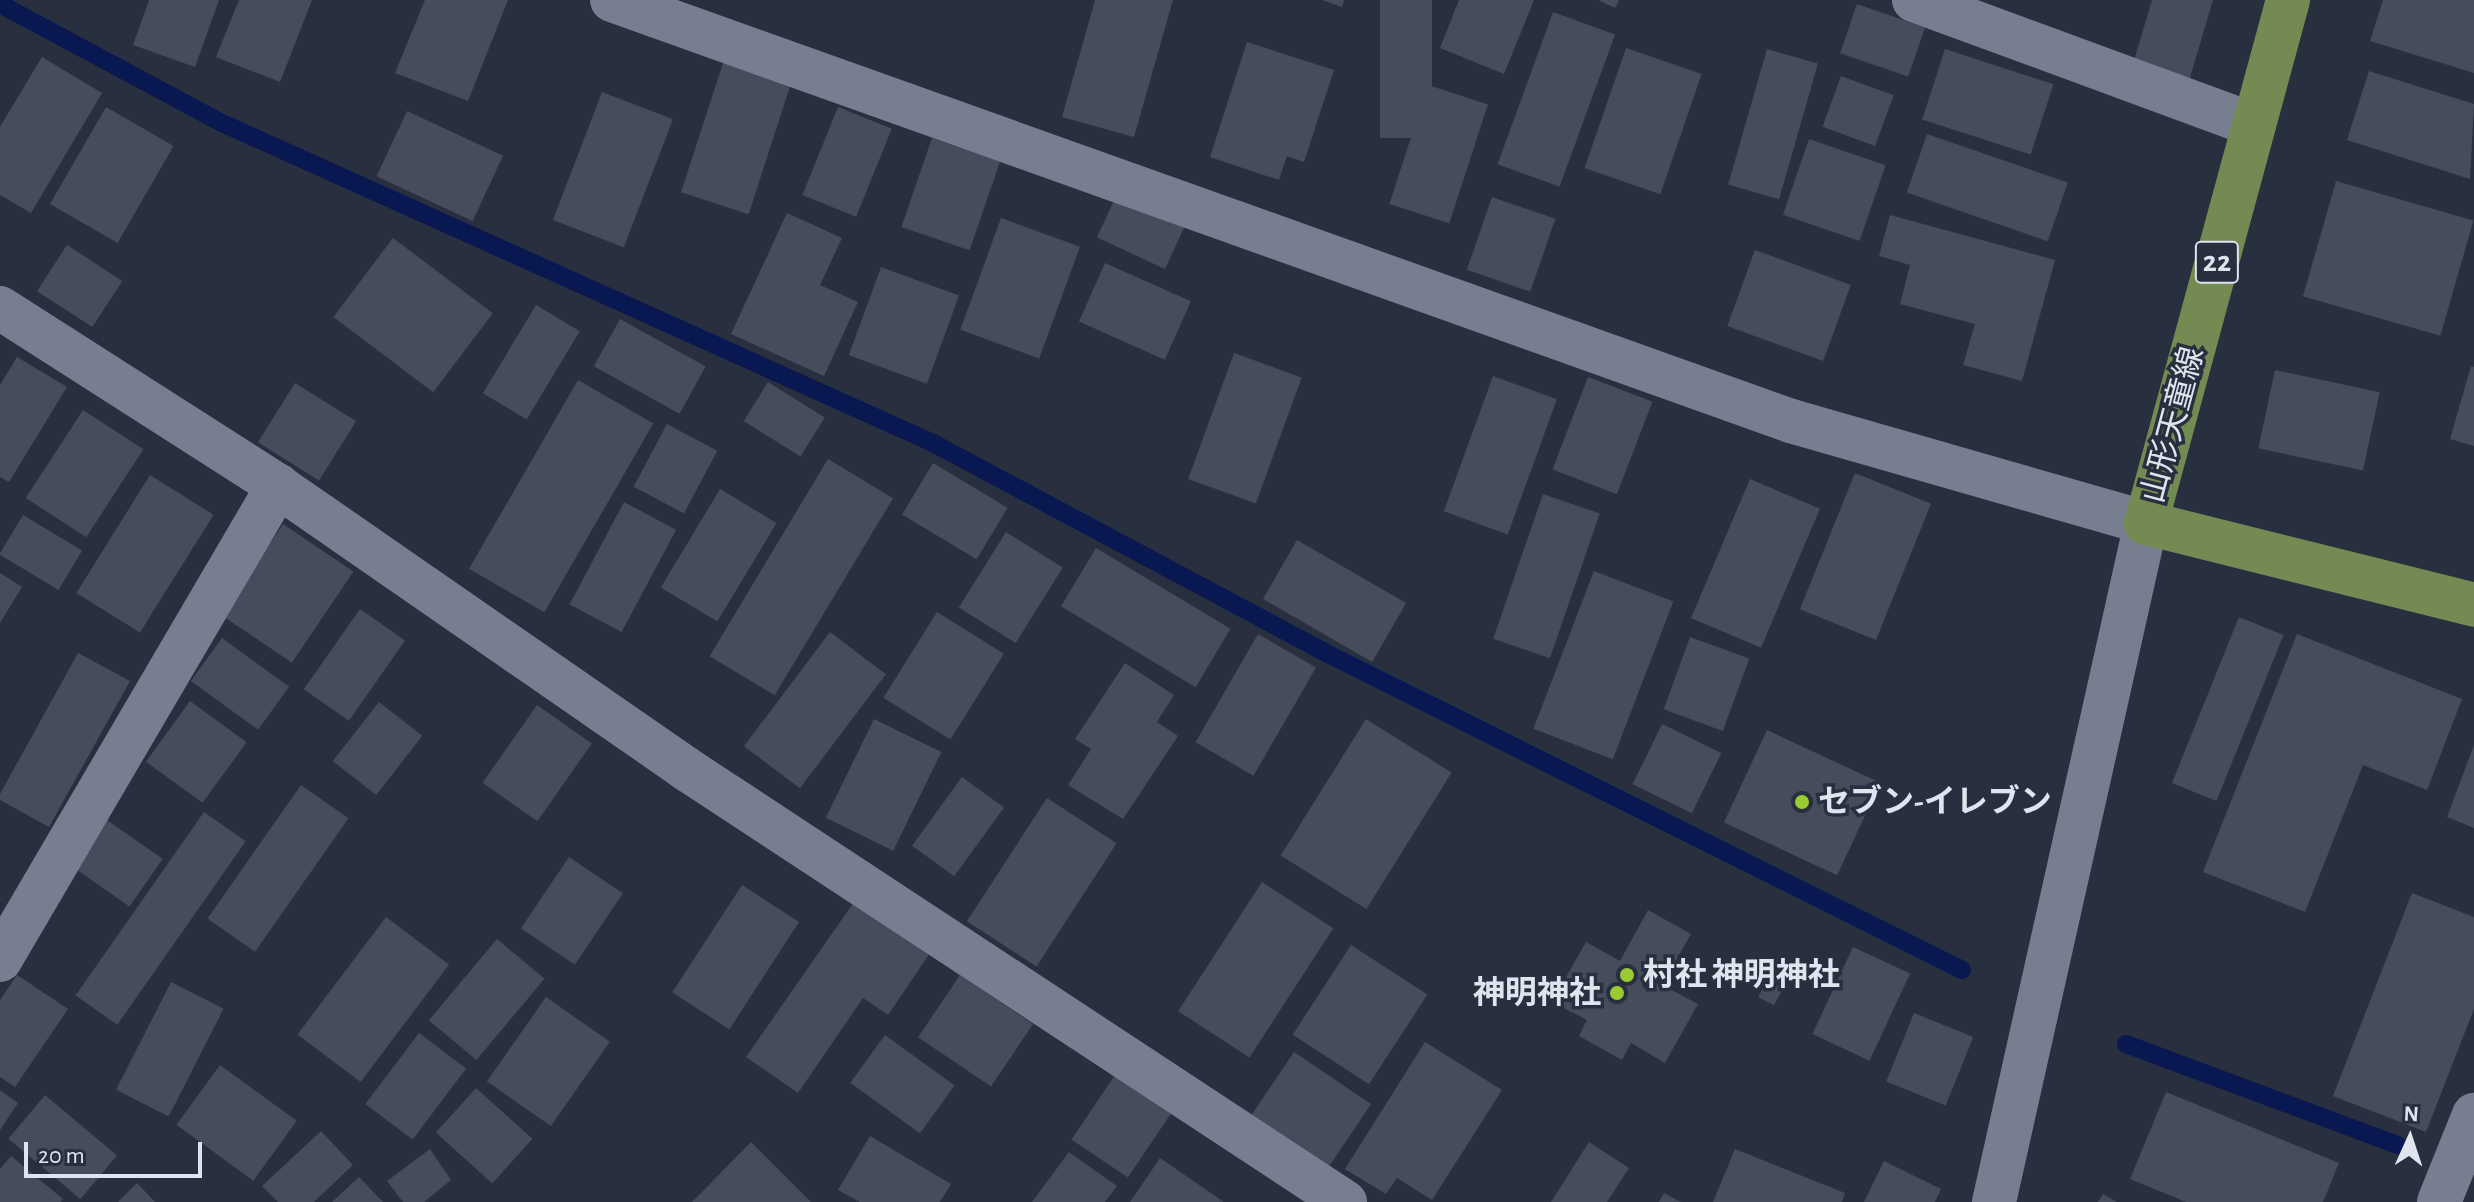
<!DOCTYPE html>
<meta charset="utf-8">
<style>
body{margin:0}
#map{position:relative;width:2474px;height:1202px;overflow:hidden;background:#282f3e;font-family:"Alegreya Sans","Noto Sans JP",sans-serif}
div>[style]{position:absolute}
.stream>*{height:18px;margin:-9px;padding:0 9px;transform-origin:9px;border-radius:9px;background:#091851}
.building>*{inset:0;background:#454d5d;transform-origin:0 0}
.minor>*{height:44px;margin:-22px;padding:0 22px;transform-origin:22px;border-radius:22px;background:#767e90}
.major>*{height:44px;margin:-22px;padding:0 22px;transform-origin:22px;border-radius:22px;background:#738b52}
.dots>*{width:22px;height:22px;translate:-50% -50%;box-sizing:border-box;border:4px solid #282f3e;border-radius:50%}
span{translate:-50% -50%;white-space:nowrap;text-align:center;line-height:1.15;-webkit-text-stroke:7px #282f3e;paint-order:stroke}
.shield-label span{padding:2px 6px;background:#282f3e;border:2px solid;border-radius:6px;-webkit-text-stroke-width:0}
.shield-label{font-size:30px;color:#dfe4ee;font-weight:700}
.street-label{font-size:32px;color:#dfe4ee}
.poi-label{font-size:32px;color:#dfe4ee;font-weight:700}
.left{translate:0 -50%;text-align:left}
.right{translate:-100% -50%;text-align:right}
.north{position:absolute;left:2370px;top:1098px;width:80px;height:80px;-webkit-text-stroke:6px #282f3e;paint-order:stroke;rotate:3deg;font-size:22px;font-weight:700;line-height:32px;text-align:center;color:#dfe4ee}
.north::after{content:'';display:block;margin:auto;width:28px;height:36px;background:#dfe4ee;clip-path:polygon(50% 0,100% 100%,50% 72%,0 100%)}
.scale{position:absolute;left:24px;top:1142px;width:178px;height:36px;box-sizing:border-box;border:4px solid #dfe4ee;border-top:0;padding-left:10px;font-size:24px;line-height:28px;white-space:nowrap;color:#dfe4ee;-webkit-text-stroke:6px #282f3e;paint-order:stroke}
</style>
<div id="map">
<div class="stream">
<i style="left:0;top:4px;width:252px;rotate:28.2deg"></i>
<i style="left:222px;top:123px;width:780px;rotate:24.23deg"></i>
<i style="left:933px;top:443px;width:450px;rotate:28.1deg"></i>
<i style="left:1330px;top:655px;width:706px;rotate:26.49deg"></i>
<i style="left:2126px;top:1044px;width:290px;rotate:20.4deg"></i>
</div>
<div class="building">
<i style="clip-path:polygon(149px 0,219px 0,195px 67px,133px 45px)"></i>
<i style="clip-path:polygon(239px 0,312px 0,280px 82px,216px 57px)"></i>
<i style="clip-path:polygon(425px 0,508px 0,468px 101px,395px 73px)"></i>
<i style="clip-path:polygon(1095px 0,1173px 0,1134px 137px,1062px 117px)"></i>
<i style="clip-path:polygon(1322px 0,1344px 0,1342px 7px)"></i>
<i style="left:1380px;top:0;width:52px;height:138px"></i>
<i style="clip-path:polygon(1459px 0,1534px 0,1504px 74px,1440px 48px)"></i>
<i style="clip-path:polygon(1598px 0,1619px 0,1615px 8px)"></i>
<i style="clip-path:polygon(2152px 0,2213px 0,2189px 81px,2133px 64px)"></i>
<i style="clip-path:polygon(2383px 0,2474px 0,2474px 73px,2370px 41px)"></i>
<i style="left:1857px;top:4px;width:72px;height:52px;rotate:19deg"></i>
<i style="left:1553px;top:12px;width:66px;height:162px;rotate:20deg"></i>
<i style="clip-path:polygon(1247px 42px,1334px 70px,1304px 162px,1287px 156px,1279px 180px,1210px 157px)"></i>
<i style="left:1626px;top:48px;width:80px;height:127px;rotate:19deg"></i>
<i style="left:1767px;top:49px;width:53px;height:141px;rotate:16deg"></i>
<i style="left:1945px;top:49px;width:114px;height:74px;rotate:18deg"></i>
<i style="clip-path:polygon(42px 57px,102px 93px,31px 213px,0 195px,0 127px)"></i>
<i style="left:724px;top:60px;width:71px;height:139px;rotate:18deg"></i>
<i style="clip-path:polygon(2369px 71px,2474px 104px,2470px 179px,2347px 140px)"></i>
<i style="left:1841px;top:76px;width:56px;height:54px;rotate:20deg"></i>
<i style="left:1428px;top:85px;width:63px;height:125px;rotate:18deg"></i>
<i style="left:602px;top:92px;width:76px;height:137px;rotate:21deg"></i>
<i style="left:106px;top:107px;width:78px;height:112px;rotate:30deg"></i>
<i style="left:838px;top:107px;width:58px;height:95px;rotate:22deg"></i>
<i style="left:407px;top:111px;width:106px;height:72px;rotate:25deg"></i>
<i style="left:1927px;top:134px;width:149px;height:62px;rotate:19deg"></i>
<i style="left:932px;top:138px;width:72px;height:94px;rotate:19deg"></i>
<i style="left:1809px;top:139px;width:81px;height:80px;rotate:19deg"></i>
<i style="left:2336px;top:181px;width:143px;height:120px;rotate:16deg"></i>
<i style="left:1118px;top:192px;width:75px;height:50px;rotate:25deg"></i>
<i style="left:1492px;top:197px;width:67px;height:77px;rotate:19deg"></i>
<i style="clip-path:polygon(787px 213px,842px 238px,820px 285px,858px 302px,824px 376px,731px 334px)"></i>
<i style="clip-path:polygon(1890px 215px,2055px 260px,2022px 381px,1963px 365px,1975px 324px,1900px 304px,1910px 265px,1879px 256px)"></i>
<i style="left:1001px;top:218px;width:84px;height:119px;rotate:20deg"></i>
<i style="left:393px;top:238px;width:125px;height:99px;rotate:37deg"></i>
<i style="left:67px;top:245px;width:66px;height:55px;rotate:33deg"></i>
<i style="left:1755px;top:250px;width:102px;height:81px;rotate:20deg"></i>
<i style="left:1105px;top:263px;width:94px;height:64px;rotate:24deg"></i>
<i style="left:881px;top:267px;width:83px;height:94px;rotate:20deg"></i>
<i style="left:536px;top:305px;width:51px;height:103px;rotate:31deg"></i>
<i style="left:620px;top:319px;width:98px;height:54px;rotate:29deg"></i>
<i style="left:1234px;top:353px;width:72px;height:134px;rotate:20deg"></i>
<i style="clip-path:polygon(17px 357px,67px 387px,9px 482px,0 477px,0 385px)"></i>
<i style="clip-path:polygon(2471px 366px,2474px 367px,2474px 446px,2450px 439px)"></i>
<i style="left:2275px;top:370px;width:107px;height:80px;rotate:12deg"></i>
<i style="left:1493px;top:376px;width:68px;height:144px;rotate:20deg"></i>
<i style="left:1588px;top:377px;width:69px;height:99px;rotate:21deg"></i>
<i style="left:578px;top:380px;width:87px;height:218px;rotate:30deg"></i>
<i style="left:768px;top:382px;width:67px;height:46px;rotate:32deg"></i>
<i style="left:295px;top:383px;width:72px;height:70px;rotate:32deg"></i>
<i style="left:83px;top:410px;width:72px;height:105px;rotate:33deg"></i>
<i style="left:667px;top:424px;width:57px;height:71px;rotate:28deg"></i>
<i style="left:828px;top:459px;width:76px;height:230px;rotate:31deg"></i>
<i style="left:933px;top:463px;width:87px;height:60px;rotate:31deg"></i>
<i style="left:1855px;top:473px;width:82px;height:147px;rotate:22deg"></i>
<i style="left:150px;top:475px;width:75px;height:139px;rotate:32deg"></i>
<i style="left:1750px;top:479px;width:76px;height:151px;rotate:23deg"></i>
<i style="left:720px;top:489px;width:66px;height:115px;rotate:31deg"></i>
<i style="left:1543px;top:494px;width:60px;height:153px;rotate:19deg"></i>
<i style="left:624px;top:502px;width:59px;height:116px;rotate:28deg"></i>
<i style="left:23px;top:515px;width:69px;height:46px;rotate:31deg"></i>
<i style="left:283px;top:524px;width:85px;height:110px;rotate:34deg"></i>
<i style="left:1006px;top:532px;width:67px;height:89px;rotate:32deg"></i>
<i style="left:1297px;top:540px;width:126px;height:68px;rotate:30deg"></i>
<i style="left:1096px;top:548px;width:157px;height:68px;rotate:31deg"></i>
<i style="left:1594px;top:571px;width:85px;height:169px;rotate:21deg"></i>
<i style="clip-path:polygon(0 573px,22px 587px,0 623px)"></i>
<i style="left:360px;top:609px;width:55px;height:98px;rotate:35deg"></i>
<i style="left:937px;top:612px;width:79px;height:101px;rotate:32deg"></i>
<i style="left:2239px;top:617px;width:48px;height:179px;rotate:22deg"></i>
<i style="left:830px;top:632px;width:70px;height:143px;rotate:37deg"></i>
<i style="left:1258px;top:634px;width:67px;height:125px;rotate:30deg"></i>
<i style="clip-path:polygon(2297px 634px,2462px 699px,2427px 790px,2363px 765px,2305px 912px,2203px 872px)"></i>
<i style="left:1690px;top:637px;width:63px;height:77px;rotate:20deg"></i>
<i style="left:222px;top:638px;width:83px;height:53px;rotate:36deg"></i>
<i style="clip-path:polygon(78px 653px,130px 681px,49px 827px,0 800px,0 794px)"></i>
<i style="clip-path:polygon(1125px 663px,1174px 695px,1157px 722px,1178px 736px,1123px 819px,1068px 785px,1091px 749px,1075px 739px)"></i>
<i style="left:190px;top:701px;width:70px;height:75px;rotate:36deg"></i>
<i style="left:379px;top:702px;width:55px;height:75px;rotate:38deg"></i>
<i style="left:537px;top:705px;width:67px;height:95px;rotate:35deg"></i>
<i style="left:874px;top:719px;width:75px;height:110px;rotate:26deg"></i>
<i style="left:1366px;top:719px;width:101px;height:161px;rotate:32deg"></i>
<i style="left:1662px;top:724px;width:66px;height:67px;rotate:26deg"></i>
<i style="left:1767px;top:730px;width:125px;height:102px;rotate:25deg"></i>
<i style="clip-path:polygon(2474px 745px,2474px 828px,2447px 817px)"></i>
<i style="left:962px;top:777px;width:52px;height:85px;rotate:36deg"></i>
<i style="left:301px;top:785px;width:58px;height:163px;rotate:35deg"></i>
<i style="left:1047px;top:798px;width:83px;height:147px;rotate:33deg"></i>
<i style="left:204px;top:812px;width:51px;height:224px;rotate:35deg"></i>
<i style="left:107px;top:820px;width:68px;height:58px;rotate:35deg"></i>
<i style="left:569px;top:857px;width:65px;height:86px;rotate:34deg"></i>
<i style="left:1262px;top:882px;width:85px;height:154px;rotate:33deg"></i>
<i style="left:742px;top:885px;width:68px;height:128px;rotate:33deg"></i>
<i style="clip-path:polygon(2412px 893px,2474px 917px,2474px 1009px,2426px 1132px,2333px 1096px)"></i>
<i style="clip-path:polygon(854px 902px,930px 953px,888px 1015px,863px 998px,798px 1093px,746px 1057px)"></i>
<i style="clip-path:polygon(1648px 910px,1691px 934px,1662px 985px,1698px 1004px,1665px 1063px,1631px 1043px,1622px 1060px,1579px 1036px,1587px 1020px,1552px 1002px,1586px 942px,1620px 961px)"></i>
<i style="left:386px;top:917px;width:79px;height:147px;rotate:37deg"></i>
<i style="left:497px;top:939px;width:62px;height:106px;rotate:40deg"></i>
<i style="left:1351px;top:945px;width:91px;height:107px;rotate:33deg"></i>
<i style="left:1853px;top:947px;width:63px;height:96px;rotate:25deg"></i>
<i style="left:1770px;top:974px;width:18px;height:26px;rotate:27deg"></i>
<i style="clip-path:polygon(17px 975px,68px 1009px,15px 1087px,0 1077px,0 1000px)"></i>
<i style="left:960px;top:975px;width:88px;height:75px;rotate:34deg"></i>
<i style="left:171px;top:982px;width:59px;height:121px;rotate:27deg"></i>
<i style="left:546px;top:997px;width:78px;height:103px;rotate:35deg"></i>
<i style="left:1914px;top:1013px;width:64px;height:74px;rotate:22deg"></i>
<i style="left:419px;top:1033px;width:59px;height:89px;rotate:37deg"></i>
<i style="left:885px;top:1035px;width:86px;height:59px;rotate:36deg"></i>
<i style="clip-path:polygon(1425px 1042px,1502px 1090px,1432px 1200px,1397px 1178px,1386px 1194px,1345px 1169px)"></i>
<i style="left:1294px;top:1052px;width:93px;height:76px;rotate:34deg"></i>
<i style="left:220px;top:1065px;width:95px;height:74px;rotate:36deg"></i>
<i style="left:1119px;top:1069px;width:68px;height:85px;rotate:34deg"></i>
<i style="left:476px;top:1088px;width:76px;height:60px;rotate:42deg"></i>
<i style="clip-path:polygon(0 1090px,18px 1103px,0 1130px)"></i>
<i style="clip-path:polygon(2166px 1092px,2339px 1163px,2323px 1202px,2186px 1202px,2130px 1179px)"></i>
<i style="left:45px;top:1095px;width:94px;height:57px;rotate:40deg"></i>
<i style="clip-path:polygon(321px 1131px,353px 1165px,314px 1202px,278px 1202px,262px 1186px)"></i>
<i style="clip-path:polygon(870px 1136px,951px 1184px,940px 1202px,860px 1202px,838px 1190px)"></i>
<i style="clip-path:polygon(751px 1142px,811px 1202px,692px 1202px)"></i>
<i style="clip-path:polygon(1589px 1142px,1629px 1168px,1607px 1202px,1551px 1202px)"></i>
<i style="clip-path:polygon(430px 1149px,451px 1180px,424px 1202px,403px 1202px,387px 1181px)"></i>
<i style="clip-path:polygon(1735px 1149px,1845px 1193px,1842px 1202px,1713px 1202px)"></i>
<i style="clip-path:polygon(1069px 1152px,1117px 1186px,1105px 1202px,1032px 1202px)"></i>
<i style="clip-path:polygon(11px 1156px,63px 1199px,61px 1202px,0 1202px,0 1169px)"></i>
<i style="clip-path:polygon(1160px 1158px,1224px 1202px,1130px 1202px)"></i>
<i style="clip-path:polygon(1884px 1161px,1941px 1189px,1935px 1202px,1864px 1202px)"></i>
<i style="clip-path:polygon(359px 1177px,383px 1202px,332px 1202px)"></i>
<i style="clip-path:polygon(137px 1183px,155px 1202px,118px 1202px)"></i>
<i style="clip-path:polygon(1664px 1193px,1681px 1202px,1659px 1202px)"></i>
<i style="clip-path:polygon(2103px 1194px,2117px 1202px,2098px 1202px)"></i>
</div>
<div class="minor">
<i style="left:612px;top:0;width:1252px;rotate:19.65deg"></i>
<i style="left:1791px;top:421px;width:369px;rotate:16deg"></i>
<i style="left:2146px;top:523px;width:696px;rotate:102.62deg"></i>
<i style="left:1914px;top:0;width:362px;rotate:20.2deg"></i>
<i style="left:0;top:308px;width:330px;rotate:32.6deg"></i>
<i style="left:278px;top:486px;width:495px;rotate:34.7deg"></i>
<i style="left:685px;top:768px;width:790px;rotate:33.33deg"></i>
<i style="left:0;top:960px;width:550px;rotate:-59.61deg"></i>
<i style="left:2439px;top:1202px;width:94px;rotate:-68.1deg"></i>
</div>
<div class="major">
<i style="left:2288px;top:0;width:542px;rotate:105.19deg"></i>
<i style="left:2146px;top:523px;width:338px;rotate:14deg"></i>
</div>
<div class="dots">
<i style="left:1802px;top:802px;background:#9bcb32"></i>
<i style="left:1627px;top:975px;background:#9bcb32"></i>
<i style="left:1617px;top:993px;background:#9bcb32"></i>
</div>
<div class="shield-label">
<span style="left:2217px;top:262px">22</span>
</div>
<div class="street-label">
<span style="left:2173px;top:425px;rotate:-75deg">山形天童線</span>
</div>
<div class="poi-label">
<span class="left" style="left:1818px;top:802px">セブン-イレブン</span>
<span class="left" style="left:1643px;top:975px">村社 神明神社</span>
<span class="right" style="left:1601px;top:993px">神明神社</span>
</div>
<div class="north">N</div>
<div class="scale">20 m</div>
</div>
